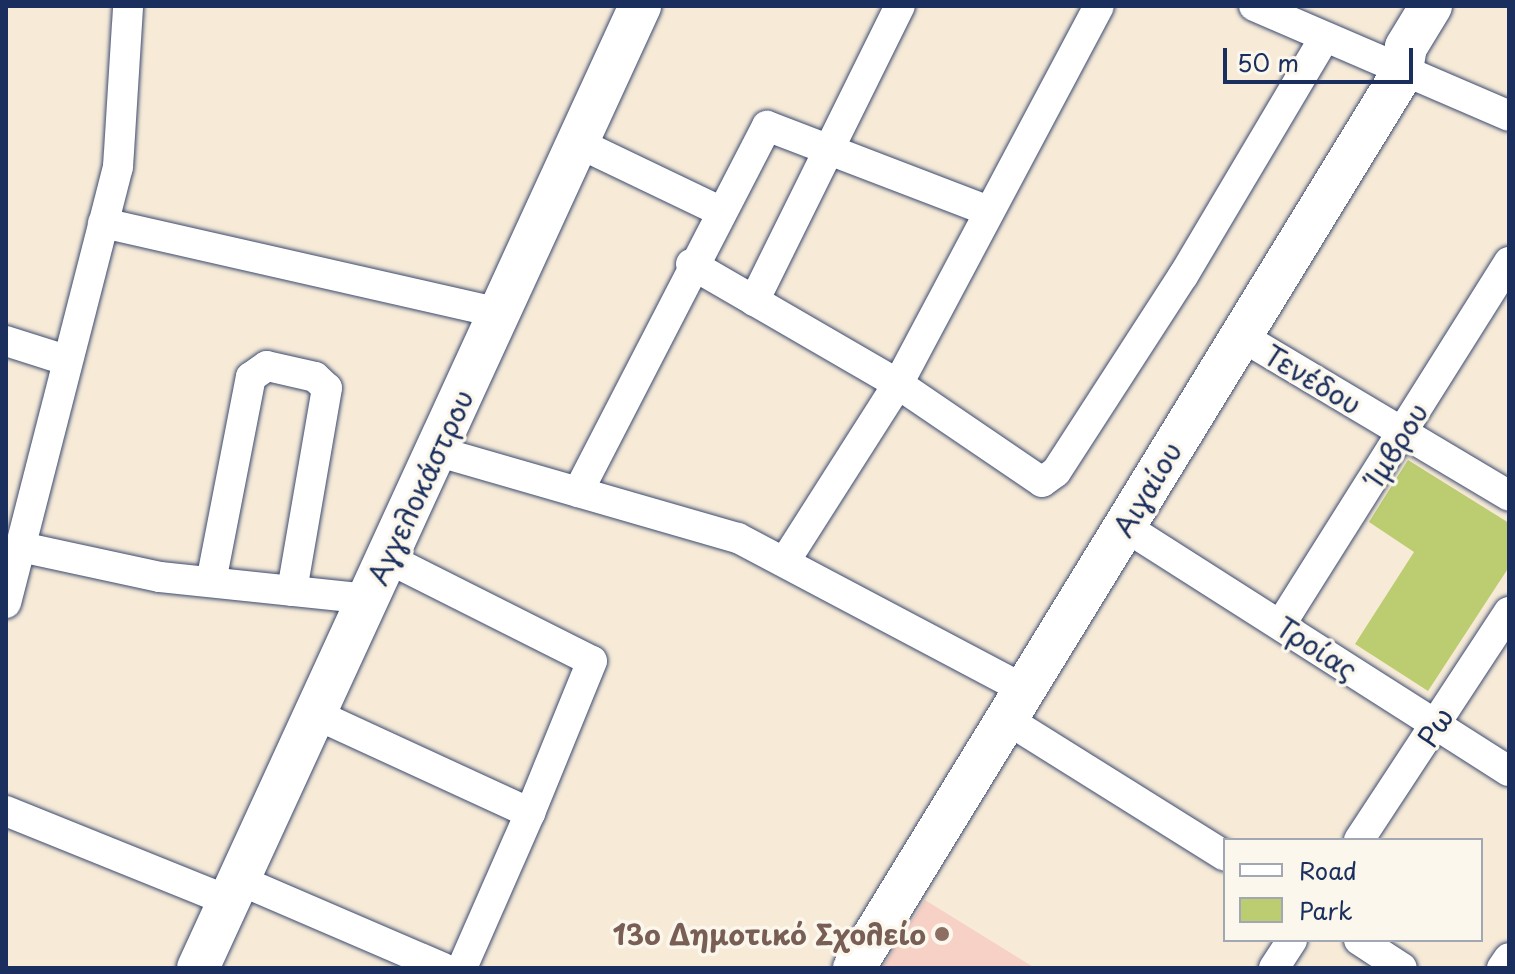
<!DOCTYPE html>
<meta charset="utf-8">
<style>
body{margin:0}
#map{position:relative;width:1515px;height:974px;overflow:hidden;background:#f7ebd8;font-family:"Playpen Sans",sans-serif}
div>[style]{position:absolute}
.built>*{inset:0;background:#f7d1c6}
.green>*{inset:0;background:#bbcd70}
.roads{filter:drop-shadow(0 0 2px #3c4b70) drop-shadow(0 0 2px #3c4b70)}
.street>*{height:30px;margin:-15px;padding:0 15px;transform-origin:15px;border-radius:15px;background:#fff}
.secondary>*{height:42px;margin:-21px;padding:0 21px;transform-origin:21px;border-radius:21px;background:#fff}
.dots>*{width:22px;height:22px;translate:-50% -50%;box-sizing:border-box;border:4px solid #fbf7ec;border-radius:50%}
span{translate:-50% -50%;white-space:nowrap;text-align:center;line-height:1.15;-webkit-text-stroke:7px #fbf7ec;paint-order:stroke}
.street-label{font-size:28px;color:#1b2f5e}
.education-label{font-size:28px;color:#785e54;font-weight:700}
.right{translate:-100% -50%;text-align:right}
.frame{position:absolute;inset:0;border:8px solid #1b2f5e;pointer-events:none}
.legend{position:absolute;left:1223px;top:838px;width:260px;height:104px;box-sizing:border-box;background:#fbf7ec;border:2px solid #a1a7b3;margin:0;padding:10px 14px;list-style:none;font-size:24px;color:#1b2f5e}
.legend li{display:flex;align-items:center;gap:16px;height:40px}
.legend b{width:40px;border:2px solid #a1a7b3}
.scale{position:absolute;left:1223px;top:48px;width:190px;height:36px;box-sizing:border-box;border:4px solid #1b2f5e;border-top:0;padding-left:10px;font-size:24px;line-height:28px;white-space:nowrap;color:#1b2f5e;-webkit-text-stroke:6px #fbf7ec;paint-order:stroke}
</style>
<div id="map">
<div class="built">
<i style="clip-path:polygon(925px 900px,1035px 968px,882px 968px)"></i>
</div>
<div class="green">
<i style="clip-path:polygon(1408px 460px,1509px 523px,1509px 567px,1428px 691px,1355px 644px,1414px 552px,1369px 522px)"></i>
</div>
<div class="roads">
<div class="street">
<i style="left:1254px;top:6px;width:278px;rotate:23.3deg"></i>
<i style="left:578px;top:143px;width:155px;rotate:25.6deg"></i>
<i style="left:103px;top:223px;width:407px;rotate:12.8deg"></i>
<i style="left:691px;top:264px;width:239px;rotate:30.1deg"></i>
<i style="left:898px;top:384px;width:174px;rotate:34.2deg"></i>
<i style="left:1042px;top:482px;width:17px;rotate:-36deg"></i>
<i style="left:1056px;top:472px;width:234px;rotate:-57.1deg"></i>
<i style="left:1183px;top:276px;width:276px;rotate:-59.3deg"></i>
<i style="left:754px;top:301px;width:329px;rotate:-63.7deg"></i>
<i style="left:1241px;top:336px;width:312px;rotate:30.8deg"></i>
<i style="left:6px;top:341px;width:63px;rotate:17.6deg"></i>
<i style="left:436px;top:451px;width:314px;rotate:16.1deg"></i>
<i style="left:738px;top:538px;width:325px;rotate:27.9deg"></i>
<i style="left:578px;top:492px;width:412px;rotate:-62.7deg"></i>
<i style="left:767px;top:126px;width:237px;rotate:21deg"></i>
<i style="left:1124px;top:526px;width:456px;rotate:32.5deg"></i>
<i style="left:21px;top:547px;width:142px;rotate:12.2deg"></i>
<i style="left:160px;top:577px;width:209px;rotate:6deg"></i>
<i style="left:387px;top:558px;width:229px;rotate:26.7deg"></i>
<i style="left:592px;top:661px;width:164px;rotate:112.2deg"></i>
<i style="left:787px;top:558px;width:206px;rotate:-57.5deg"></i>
<i style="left:898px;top:384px;width:428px;rotate:-62deg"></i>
<i style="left:211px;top:582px;width:209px;rotate:-79deg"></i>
<i style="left:251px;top:377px;width:19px;rotate:-35deg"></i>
<i style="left:267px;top:366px;width:49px;rotate:12.9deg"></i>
<i style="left:315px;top:377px;width:16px;rotate:43deg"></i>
<i style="left:327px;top:388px;width:206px;rotate:99.8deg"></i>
<i style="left:6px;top:603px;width:450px;rotate:-75.6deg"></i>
<i style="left:118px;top:167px;width:161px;rotate:-86.4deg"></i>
<i style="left:1281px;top:624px;width:428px;rotate:-57.8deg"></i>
<i style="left:315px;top:714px;width:237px;rotate:24.7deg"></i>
<i style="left:530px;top:813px;width:169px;rotate:113.7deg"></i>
<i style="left:1006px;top:719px;width:258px;rotate:32deg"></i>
<i style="left:6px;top:811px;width:240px;rotate:22deg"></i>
<i style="left:1359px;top:840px;width:273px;rotate:-56.7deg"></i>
<i style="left:239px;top:880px;width:222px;rotate:23.3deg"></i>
<i style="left:1359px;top:940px;width:51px;rotate:33.1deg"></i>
<i style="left:1274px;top:968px;width:33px;rotate:-57deg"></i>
<i style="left:1502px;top:968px;width:12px;rotate:-55deg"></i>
</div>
<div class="secondary">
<i style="left:198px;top:968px;width:1059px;rotate:-65.32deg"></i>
<i style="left:854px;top:968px;width:1047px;rotate:-58.51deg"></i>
<i style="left:1401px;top:75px;width:28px;rotate:-80deg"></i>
<i style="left:1406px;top:47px;width:48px;rotate:-58.6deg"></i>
</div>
</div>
<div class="dots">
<i style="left:942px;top:934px;background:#8d6e63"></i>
</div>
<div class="street-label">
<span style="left:1313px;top:379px;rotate:31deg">Τενέδου</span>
<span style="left:1396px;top:444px;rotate:-58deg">Ίμβρου</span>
<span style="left:420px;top:487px;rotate:-65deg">Αγγελοκάστρου</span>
<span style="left:1147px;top:489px;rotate:-59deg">Αιγαίου</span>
<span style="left:1317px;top:648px;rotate:33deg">Τροίας</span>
<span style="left:1435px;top:727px;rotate:-57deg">Ρω</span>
</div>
<div class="education-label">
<span class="right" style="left:926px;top:934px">13ο Δημοτικό Σχολείο</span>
</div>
<div class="frame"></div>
<ul class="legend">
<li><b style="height:10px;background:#fff"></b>Road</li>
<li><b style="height:22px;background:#bbcd70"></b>Park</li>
</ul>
<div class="scale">50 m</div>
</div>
